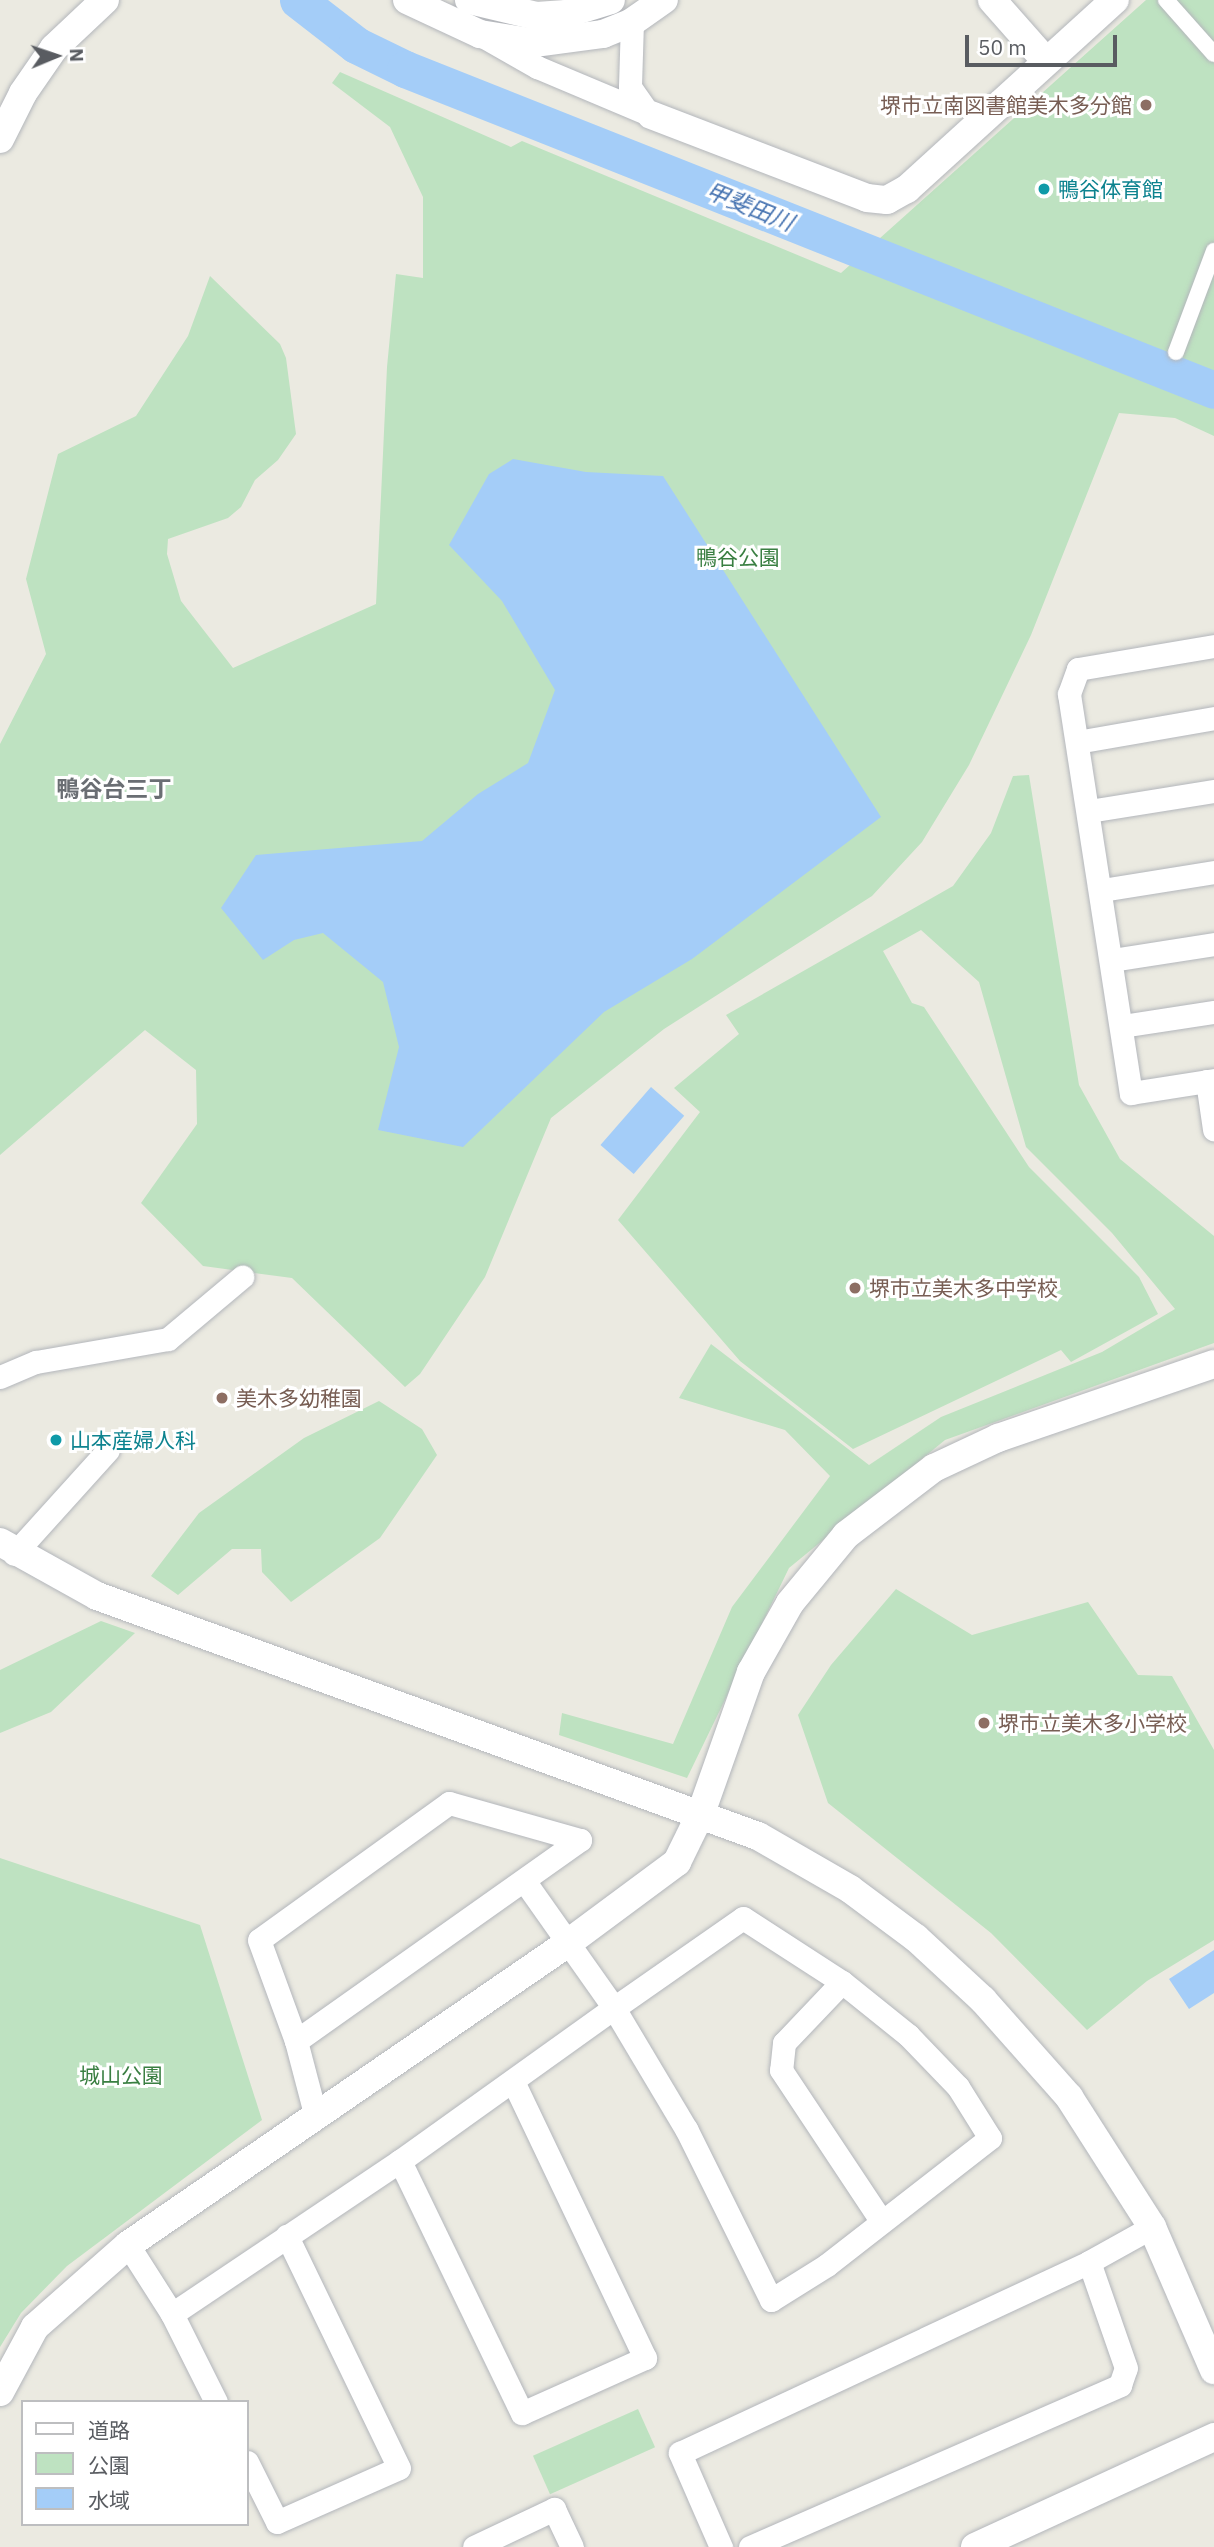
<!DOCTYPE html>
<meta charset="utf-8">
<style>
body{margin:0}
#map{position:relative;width:1214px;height:2547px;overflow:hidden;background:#ebeae1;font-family:"IBM Plex Sans","Noto Sans JP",sans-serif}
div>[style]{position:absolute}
.green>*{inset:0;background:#bee2c1;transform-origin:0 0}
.water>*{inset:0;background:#a4cdf8;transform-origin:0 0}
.river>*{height:37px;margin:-18.5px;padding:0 18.5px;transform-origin:18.5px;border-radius:18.5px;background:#a4cdf8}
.roads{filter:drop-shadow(0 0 2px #b3b6bb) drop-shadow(0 0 2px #b3b6bb)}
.pedestrian>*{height:16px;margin:-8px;padding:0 8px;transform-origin:8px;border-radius:8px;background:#fff}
.minor>*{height:23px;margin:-11.5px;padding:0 11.5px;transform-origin:11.5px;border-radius:11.5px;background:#fff}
.tertiary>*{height:28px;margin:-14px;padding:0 14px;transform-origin:14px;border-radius:14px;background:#fff}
.dots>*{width:19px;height:19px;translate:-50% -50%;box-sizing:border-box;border:4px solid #fff;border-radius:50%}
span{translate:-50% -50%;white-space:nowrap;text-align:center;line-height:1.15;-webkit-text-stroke:6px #fff;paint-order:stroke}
.education-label{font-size:21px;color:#785e54}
.right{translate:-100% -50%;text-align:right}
.left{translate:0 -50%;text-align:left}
.culture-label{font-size:21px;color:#0d838f}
.park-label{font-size:21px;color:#3a7f42}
.water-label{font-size:23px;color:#4673b1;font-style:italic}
.neighbourhood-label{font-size:23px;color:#6a6e73;font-weight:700}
.legend{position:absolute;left:21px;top:2400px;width:228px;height:126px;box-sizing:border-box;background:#fff;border:2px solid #bdbec0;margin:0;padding:9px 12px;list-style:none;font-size:21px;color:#595c61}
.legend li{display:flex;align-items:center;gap:14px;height:35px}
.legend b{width:35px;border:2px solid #bdbec0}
.north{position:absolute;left:21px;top:21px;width:70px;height:70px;-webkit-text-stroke:5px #fff;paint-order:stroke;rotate:88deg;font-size:19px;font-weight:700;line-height:28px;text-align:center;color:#595c61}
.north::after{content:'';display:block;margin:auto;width:24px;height:32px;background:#595c61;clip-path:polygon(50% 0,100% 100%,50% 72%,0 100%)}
.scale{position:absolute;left:965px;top:35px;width:152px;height:32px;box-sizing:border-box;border:4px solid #595c61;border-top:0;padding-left:9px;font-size:21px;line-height:24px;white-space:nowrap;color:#595c61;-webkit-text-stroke:5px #fff;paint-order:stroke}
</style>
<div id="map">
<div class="green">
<i style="clip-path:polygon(1146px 0,1214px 0,1214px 436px,1175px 418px,1119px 413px,1031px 635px,969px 765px,922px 842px,872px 896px,664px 1029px,551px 1118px,485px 1277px,420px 1374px,405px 1387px,292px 1278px,203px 1266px,141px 1203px,197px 1124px,196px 1070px,145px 1030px,0 1155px,0 744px,46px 654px,26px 579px,58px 454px,136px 416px,188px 336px,210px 276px,280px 344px,286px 358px,296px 434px,278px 460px,255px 480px,241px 507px,228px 518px,168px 539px,167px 554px,181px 601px,233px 668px,376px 604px,387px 367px,396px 274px,423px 278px,423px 197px,390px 127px,332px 83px,340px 72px,511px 147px,522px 141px,841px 273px)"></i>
<i style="clip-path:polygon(1029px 775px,1079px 1085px,1120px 1159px,1214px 1236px,1214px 1343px,945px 1440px,789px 1568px,687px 1778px,559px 1735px,562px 1713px,673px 1744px,732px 1607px,830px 1476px,785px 1430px,679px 1398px,711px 1344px,869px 1465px,941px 1417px,1102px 1352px,1175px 1309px,1112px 1233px,1026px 1147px,979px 982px,921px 930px,883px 951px,912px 1003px,924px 1007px,1029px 1167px,1139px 1277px,1158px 1314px,1071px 1362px,1061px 1350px,853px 1449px,740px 1361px,618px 1220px,700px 1112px,674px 1088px,739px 1034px,726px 1015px,953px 886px,991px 833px,1013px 776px)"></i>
<i style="clip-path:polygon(379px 1401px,422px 1429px,437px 1455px,380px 1538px,291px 1602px,262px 1572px,261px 1549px,232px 1549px,178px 1595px,151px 1576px,199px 1513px,304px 1438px)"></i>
<i style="clip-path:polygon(896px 1589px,972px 1635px,1088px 1602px,1138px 1675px,1172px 1676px,1214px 1750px,1214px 1940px,1147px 1981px,1087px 2030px,991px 1933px,828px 1803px,798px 1715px,831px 1665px)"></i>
<i style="clip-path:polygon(101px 1621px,135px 1633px,51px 1712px,0 1733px,0 1670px)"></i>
<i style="clip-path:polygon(0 1858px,200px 1925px,262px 2120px,67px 2266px,21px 2313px,0 2347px)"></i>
<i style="left:638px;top:2409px;width:42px;height:115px;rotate:66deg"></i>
</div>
<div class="water">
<i style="clip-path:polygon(513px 459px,586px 472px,663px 476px,881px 817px,692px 959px,604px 1012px,463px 1147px,378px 1130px,399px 1047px,383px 982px,323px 933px,294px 940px,263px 960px,221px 908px,256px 855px,422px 841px,478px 794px,528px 763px,555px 690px,502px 601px,449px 545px,489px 474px)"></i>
<i style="left:651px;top:1087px;width:44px;height:77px;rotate:41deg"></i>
<i style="clip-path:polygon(1214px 1950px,1214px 1993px,1189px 2009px,1169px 1979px)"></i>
</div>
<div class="river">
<i style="left:298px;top:0;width:73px;rotate:37.8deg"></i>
<i style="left:356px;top:45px;width:55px;rotate:26.1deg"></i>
<i style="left:405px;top:69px;width:870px;rotate:21.64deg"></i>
</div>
<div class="roads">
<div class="pedestrian">
<i style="left:1166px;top:0;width:72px;rotate:48.4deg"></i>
<i style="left:1176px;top:352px;width:108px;rotate:-69.4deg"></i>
</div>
<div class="minor">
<i style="left:632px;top:22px;width:65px;rotate:91.8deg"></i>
<i style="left:630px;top:87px;width:33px;rotate:55deg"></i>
<i style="left:486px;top:38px;width:59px;rotate:29.6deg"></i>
<i style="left:537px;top:67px;width:124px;rotate:22.8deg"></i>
<i style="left:1214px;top:646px;width:138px;rotate:170.4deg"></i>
<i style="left:1078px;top:669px;width:27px;rotate:110deg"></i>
<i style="left:1069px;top:694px;width:404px;rotate:81.2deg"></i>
<i style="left:1131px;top:1093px;width:84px;rotate:-8.9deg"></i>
<i style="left:1077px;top:742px;width:139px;rotate:-9.9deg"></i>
<i style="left:1089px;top:811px;width:127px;rotate:-9.1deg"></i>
<i style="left:1102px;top:890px;width:113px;rotate:-9.1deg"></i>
<i style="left:1112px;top:960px;width:103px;rotate:-8.9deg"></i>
<i style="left:1122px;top:1026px;width:93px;rotate:-8.7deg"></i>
<i style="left:1207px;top:1081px;width:49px;rotate:81.7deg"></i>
<i style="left:0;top:1377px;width:39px;rotate:-23deg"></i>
<i style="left:36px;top:1362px;width:134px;rotate:-9.9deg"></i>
<i style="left:168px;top:1339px;width:97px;rotate:-40deg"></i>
<i style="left:14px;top:1554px;width:140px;rotate:-47.9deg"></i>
<i style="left:842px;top:1982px;width:84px;rotate:133.6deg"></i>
<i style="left:784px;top:2043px;width:27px;rotate:96deg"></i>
<i style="left:781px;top:2070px;width:182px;rotate:56.4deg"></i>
<i style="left:296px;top:2041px;width:348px;rotate:-35.3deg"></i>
<i style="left:580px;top:1840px;width:136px;rotate:-164.2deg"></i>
<i style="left:449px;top:1803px;width:234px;rotate:144.2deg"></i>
<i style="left:259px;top:1940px;width:108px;rotate:69.9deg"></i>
<i style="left:296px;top:2041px;width:79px;rotate:75.3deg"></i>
<i style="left:400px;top:2161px;width:280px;rotate:64.2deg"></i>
<i style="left:522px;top:2413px;width:135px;rotate:-24.1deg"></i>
<i style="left:645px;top:2358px;width:307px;rotate:-115.5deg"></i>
<i style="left:128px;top:2245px;width:82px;rotate:57.5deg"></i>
<i style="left:172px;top:2314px;width:98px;rotate:63.4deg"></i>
<i style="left:172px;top:2314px;width:275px;rotate:-33.9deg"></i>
<i style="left:400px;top:2161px;width:263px;rotate:-35.6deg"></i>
<i style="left:614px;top:2008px;width:157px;rotate:-34.9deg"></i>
<i style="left:743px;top:1918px;width:118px;rotate:32.9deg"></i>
<i style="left:842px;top:1982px;width:85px;rotate:38.8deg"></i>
<i style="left:908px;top:2035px;width:72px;rotate:46.1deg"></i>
<i style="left:958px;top:2087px;width:60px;rotate:57.9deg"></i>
<i style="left:990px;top:2138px;width:207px;rotate:142.1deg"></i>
<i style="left:827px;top:2265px;width:66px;rotate:148deg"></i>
<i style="left:771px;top:2300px;width:191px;rotate:-116.4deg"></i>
<i style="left:686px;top:2129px;width:141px;rotate:-120.8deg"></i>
<i style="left:614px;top:2008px;width:154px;rotate:-125.2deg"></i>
<i style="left:247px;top:2462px;width:67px;rotate:63.4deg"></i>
<i style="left:277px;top:2522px;width:133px;rotate:-23.9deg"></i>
<i style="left:399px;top:2468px;width:258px;rotate:-115.8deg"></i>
<i style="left:474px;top:2547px;width:89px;rotate:-25.4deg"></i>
<i style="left:554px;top:2509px;width:42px;rotate:64.7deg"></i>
<i style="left:721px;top:2547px;width:103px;rotate:-113.6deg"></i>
<i style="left:680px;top:2453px;width:451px;rotate:-25deg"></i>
<i style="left:1089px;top:2262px;width:72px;rotate:-29.1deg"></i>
<i style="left:750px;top:2547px;width:404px;rotate:-23.6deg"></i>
<i style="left:1120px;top:2385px;width:18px;rotate:-71deg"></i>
<i style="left:1126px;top:2368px;width:112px;rotate:-109.2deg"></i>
</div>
<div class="tertiary">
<i style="left:407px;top:0;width:81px;rotate:25deg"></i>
<i style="left:480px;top:34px;width:57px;rotate:9.1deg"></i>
<i style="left:536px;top:43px;width:68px;rotate:-7.7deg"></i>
<i style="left:603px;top:34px;width:31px;rotate:-22deg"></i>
<i style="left:632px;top:22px;width:39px;rotate:-35deg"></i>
<i style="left:469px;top:0;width:69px;rotate:13.4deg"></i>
<i style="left:536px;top:16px;width:30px;rotate:-4deg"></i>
<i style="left:566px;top:14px;width:47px;rotate:-17.3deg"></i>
<i style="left:992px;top:0;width:80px;rotate:48.5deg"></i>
<i style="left:651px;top:115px;width:231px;rotate:21deg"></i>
<i style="left:867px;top:198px;width:20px;rotate:6deg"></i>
<i style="left:887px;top:200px;width:23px;rotate:-29deg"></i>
<i style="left:907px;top:189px;width:281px;rotate:-42.3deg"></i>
<i style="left:0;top:139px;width:51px;rotate:-63.4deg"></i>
<i style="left:23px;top:93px;width:55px;rotate:-55.4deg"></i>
<i style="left:54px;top:48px;width:70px;rotate:-43.3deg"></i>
<i style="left:0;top:1542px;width:111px;rotate:29.1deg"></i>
<i style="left:97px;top:1596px;width:703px;rotate:19.96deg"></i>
<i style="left:758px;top:1836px;width:106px;rotate:29.9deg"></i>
<i style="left:850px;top:1889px;width:82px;rotate:36.6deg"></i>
<i style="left:916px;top:1938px;width:91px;rotate:42.8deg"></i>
<i style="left:983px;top:2000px;width:130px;rotate:48.4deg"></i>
<i style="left:1069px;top:2097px;width:154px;rotate:57.4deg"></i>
<i style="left:1152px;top:2227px;width:156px;rotate:66.6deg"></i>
<i style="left:0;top:2392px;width:74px;rotate:-61.7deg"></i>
<i style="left:35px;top:2327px;width:124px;rotate:-41.4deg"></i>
<i style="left:128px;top:2245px;width:534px;rotate:-34.46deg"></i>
<i style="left:568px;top:1943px;width:136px;rotate:-36.6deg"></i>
<i style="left:677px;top:1862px;width:55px;rotate:-63.9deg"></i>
<i style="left:701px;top:1813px;width:150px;rotate:-70.5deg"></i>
<i style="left:751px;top:1672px;width:79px;rotate:-60.5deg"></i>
<i style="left:790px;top:1603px;width:88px;rotate:-50.5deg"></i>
<i style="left:846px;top:1535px;width:111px;rotate:-37.3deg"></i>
<i style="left:934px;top:1468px;width:71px;rotate:-25.1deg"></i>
<i style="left:998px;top:1438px;width:228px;rotate:-18.9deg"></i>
<i style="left:975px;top:2547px;width:263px;rotate:-24.7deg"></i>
</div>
</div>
<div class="dots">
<i style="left:1146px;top:105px;background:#8d6e63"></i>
<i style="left:1044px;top:189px;background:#0f9aa8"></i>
<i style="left:855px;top:1288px;background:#8d6e63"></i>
<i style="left:222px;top:1398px;background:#8d6e63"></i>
<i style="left:56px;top:1440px;background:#0f9aa8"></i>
<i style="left:984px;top:1723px;background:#8d6e63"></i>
</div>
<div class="education-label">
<span class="right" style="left:1132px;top:105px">堺市立南図書館美木多分館</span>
<span class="left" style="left:869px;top:1288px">堺市立美木多中学校</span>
<span class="left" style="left:236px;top:1398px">美木多幼稚園</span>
<span class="left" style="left:998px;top:1723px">堺市立美木多小学校</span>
</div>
<div class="culture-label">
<span class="left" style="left:1058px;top:189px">鴨谷体育館</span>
<span class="left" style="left:70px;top:1440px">山本産婦人科</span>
</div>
<div class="park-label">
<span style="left:738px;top:557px">鴨谷公園</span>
<span style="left:121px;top:2075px">城山公園</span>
</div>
<div class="water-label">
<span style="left:750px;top:206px;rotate:22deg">甲斐田川</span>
</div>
<div class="neighbourhood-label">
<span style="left:114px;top:788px">鴨谷台三丁</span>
</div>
<ul class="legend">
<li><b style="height:9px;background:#fff"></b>道路</li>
<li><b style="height:19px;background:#bee2c1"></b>公園</li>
<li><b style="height:19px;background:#a4cdf8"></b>水域</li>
</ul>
<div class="north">N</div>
<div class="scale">50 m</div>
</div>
